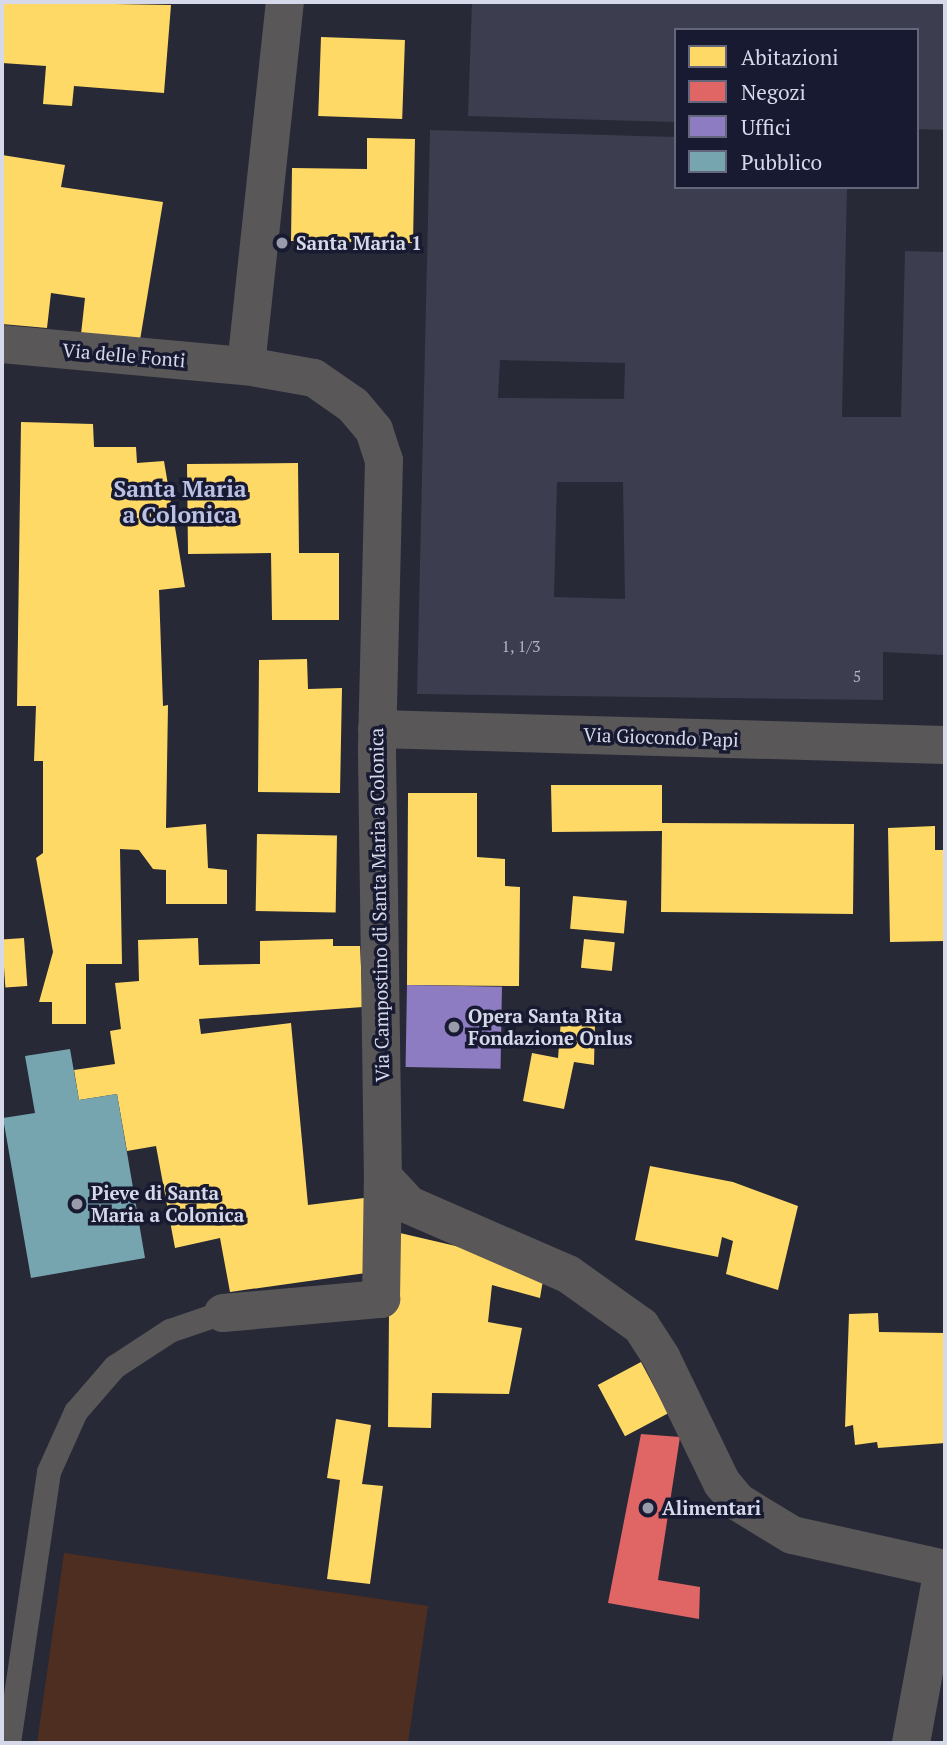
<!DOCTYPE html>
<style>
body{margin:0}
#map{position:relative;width:947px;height:1745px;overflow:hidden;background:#272937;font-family:"PT Serif",serif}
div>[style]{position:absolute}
.green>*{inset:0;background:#4e2e21}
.homes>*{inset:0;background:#ffd966;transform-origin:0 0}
.shops>*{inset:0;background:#e06666}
.offices>*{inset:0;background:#8e7cc3;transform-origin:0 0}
.public>*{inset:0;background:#76a5af}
.building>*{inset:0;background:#3c3d4e}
.service>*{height:24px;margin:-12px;padding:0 12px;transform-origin:12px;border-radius:12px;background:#5a5758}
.minor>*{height:38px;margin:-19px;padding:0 19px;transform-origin:19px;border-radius:19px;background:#5a5758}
.dots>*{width:19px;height:19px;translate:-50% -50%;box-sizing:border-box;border:4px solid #181a32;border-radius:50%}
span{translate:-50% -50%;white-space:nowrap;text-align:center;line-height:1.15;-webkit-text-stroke:7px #181a32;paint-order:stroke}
.number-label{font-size:16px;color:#b0b2c3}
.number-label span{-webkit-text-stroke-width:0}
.poi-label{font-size:19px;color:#d6d9ea;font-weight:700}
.left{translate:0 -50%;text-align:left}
.street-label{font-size:19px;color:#d6d9ea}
.quarter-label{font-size:23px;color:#bbc1e2;font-weight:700}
.frame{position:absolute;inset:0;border:4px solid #d6d9ea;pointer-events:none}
.legend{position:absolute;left:674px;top:28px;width:245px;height:161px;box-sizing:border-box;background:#181a32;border:2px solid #64667c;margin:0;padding:9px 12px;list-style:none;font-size:21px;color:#d6d9ea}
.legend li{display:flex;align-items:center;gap:14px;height:35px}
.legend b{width:35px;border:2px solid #64667c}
</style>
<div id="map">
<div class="green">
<i style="clip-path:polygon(64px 1553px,428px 1606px,408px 1743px,37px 1743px)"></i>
</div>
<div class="homes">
<i style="clip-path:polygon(2px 2px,171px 5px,164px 93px,74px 86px,72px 106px,43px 104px,46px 66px,2px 63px)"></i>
<i style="left:321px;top:37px;width:84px;height:79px;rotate:2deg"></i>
<i style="clip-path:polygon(367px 138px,415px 139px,413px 243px,291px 241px,292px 168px,367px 169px)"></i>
<i style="clip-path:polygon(2px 155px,65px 165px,61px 187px,163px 202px,140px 340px,81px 334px,85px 298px,51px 293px,47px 328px,2px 324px)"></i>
<i style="clip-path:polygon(21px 422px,93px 424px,94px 447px,136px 447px,137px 463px,164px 461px,185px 587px,159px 590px,163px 706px,168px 705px,166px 828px,206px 824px,208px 868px,227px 870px,227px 904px,166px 904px,166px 870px,153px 869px,139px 850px,120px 849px,122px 964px,86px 964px,86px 1024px,52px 1024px,52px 1002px,39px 1002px,53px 952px,36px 858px,43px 853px,43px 761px,34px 761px,36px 706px,17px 706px)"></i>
<i style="clip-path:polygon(298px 463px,299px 553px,339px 553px,339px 620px,272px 620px,271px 553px,188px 554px,187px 464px)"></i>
<i style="clip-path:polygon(307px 659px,308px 689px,342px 688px,340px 793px,258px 792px,259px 660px)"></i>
<i style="clip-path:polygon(551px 785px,662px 785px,662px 823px,854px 824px,853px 914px,661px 912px,662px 831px,552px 832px)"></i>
<i style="clip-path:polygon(408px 793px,477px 793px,477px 857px,505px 859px,505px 886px,520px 887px,519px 986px,407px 985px)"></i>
<i style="clip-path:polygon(935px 826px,935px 850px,945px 850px,945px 941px,890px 942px,888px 828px)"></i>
<i style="left:257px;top:834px;width:80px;height:77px;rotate:1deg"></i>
<i style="left:573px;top:896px;width:54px;height:33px;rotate:5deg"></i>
<i style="left:24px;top:938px;width:48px;height:22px;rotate:86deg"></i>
<i style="clip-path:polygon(198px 938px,199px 965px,260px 964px,260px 941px,333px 939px,333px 946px,360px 946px,363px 1007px,199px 1019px,201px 1034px,291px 1023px,308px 1205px,364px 1198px,373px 1272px,230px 1292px,220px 1238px,175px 1248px,156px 1146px,127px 1151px,117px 1094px,79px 1100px,74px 1070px,115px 1064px,110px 1031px,121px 1029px,115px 983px,139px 981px,138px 940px)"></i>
<i style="left:584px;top:939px;width:31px;height:29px;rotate:6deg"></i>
<i style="clip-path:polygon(561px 1020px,595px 1022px,594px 1065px,574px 1062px,564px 1109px,523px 1101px,532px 1053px,558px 1058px)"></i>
<i style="clip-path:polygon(650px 1166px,733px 1182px,798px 1206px,778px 1290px,726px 1274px,733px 1241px,722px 1237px,718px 1257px,635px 1240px)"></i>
<i style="clip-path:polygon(400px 1233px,490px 1254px,543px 1280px,540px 1298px,492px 1285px,488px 1322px,522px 1328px,509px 1394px,432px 1393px,431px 1428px,388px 1427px,389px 1313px)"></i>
<i style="clip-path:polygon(878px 1313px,879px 1332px,945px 1333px,945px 1443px,878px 1448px,877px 1442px,855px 1445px,853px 1425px,845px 1427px,849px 1314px)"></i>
<i style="left:641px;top:1362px;width:58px;height:49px;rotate:62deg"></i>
<i style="clip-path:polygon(336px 1419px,371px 1425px,362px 1484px,383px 1486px,370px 1584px,327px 1579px,340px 1480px,327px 1478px)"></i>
</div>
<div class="shops">
<i style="clip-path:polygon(641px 1434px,680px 1437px,658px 1580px,700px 1587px,699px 1619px,608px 1603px)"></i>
</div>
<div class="offices">
<i style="left:407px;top:985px;width:95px;height:82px;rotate:1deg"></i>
</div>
<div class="public">
<i style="clip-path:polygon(70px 1049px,79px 1100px,117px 1094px,145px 1258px,31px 1278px,3px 1118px,35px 1113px,25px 1056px)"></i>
</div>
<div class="building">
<i style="clip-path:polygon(472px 2px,945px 2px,945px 130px,917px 129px,917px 30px,676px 30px,676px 122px,468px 116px)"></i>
<i style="clip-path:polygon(evenodd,430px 130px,676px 137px,676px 187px,847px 187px,842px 417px,901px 417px,905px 251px,945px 252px,945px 655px,883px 652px,883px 700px,417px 694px,430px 130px,500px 360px,625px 363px,624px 399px,498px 398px,500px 360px,430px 130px,557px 482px,623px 482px,625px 599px,554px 597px,557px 482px)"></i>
</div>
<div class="service">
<i style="left:9px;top:1743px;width:274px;rotate:-81.6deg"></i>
<i style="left:49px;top:1472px;width:66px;rotate:-65.8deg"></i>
<i style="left:76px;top:1412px;width:60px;rotate:-49.1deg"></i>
<i style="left:115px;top:1367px;width:66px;rotate:-33.2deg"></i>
<i style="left:170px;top:1331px;width:56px;rotate:-18.8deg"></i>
</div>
<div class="minor">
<i style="left:2px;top:344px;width:245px;rotate:5.2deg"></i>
<i style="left:246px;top:366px;width:69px;rotate:10deg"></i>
<i style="left:314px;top:378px;width:47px;rotate:34.7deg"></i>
<i style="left:353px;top:405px;width:33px;rotate:50deg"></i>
<i style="left:374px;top:430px;width:32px;rotate:72deg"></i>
<i style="left:384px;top:460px;width:293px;rotate:91.4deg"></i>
<i style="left:377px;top:753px;width:424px;rotate:89.2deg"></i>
<i style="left:383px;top:1177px;width:38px;rotate:47deg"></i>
<i style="left:409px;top:1205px;width:173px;rotate:23.5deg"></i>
<i style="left:568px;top:1274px;width:90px;rotate:35.5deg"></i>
<i style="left:641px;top:1326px;width:37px;rotate:57deg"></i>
<i style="left:661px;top:1357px;width:140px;rotate:64.2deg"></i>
<i style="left:722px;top:1483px;width:25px;rotate:50deg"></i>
<i style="left:738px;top:1502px;width:63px;rotate:31.4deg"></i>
<i style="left:792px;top:1535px;width:157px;rotate:12.5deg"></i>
<i style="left:246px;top:366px;width:366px;rotate:-83.9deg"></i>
<i style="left:377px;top:729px;width:568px;rotate:1.61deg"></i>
<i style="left:223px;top:1313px;width:159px;rotate:-5.1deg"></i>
<i style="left:381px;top:1299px;width:122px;rotate:-89.1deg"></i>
<i style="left:911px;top:1743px;width:177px;rotate:-79.6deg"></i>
</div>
<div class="dots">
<i style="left:282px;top:243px;background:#999bab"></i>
<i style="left:454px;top:1027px;background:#999bab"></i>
<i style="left:77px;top:1204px;background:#999bab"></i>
<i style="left:648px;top:1508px;background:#999bab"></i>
</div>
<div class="number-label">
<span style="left:521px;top:646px">1, 1/3</span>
<span style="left:857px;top:676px">5</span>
</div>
<div class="poi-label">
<span class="left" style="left:296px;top:243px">Santa Maria 1</span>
<span class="left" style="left:468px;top:1027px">Opera Santa Rita<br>Fondazione Onlus</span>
<span class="left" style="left:91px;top:1204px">Pieve di Santa<br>Maria a Colonica</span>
<span class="left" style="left:662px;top:1508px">Alimentari</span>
</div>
<div class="street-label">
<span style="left:124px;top:355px;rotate:5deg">Via delle Fonti</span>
<span style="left:661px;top:737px;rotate:2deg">Via Giocondo Papi</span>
<span style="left:379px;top:905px;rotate:-91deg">Via Campostino di Santa Maria a Colonica</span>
</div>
<div class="quarter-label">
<span style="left:180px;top:502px">Santa Maria<br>a Colonica</span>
</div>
<div class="frame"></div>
<ul class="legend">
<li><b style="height:19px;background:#ffd966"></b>Abitazioni</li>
<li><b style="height:19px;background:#e06666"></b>Negozi</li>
<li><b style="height:19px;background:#8e7cc3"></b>Uffici</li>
<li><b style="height:19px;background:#76a5af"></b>Pubblico</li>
</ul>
</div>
